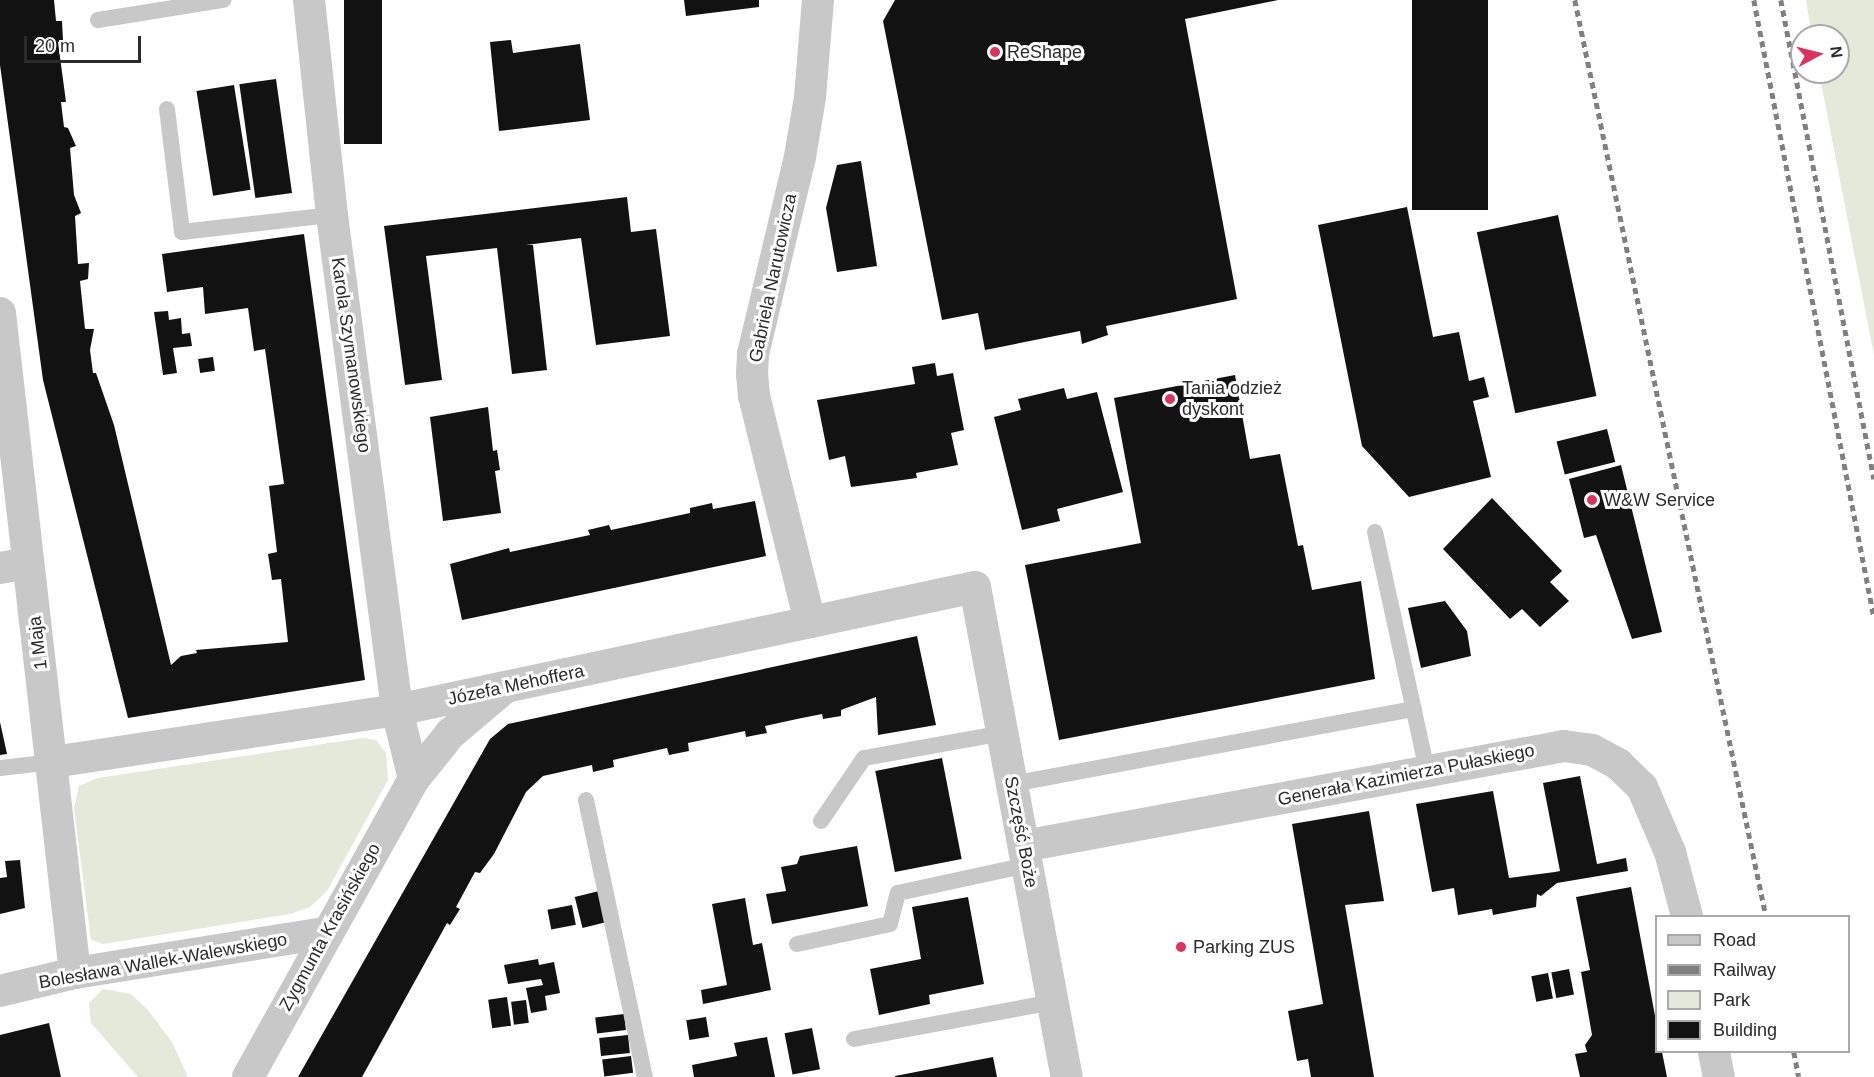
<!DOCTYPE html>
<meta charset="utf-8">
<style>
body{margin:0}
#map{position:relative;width:1874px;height:1077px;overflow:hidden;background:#fff;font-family:Arial,sans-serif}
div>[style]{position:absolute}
.green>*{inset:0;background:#e4e9d9}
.building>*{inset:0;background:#121212;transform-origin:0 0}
.lane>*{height:16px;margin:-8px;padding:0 8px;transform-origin:8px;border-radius:8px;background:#c8c8c8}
.street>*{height:32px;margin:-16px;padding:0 16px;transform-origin:16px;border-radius:16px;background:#c8c8c8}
.rail>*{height:4.5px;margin-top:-2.25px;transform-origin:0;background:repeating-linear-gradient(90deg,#808080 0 6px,transparent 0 10.5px)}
.dots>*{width:16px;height:16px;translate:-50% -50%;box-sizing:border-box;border:3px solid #fff;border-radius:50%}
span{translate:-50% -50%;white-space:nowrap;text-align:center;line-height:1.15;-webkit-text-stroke:6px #fff;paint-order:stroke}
.poi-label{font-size:18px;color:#2b2b2b}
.left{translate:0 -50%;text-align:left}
.street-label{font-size:18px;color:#2b2b2b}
.legend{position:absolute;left:1655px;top:915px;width:195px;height:138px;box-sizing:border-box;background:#fff;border:2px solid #aaa;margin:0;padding:8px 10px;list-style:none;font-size:18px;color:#2b2b2b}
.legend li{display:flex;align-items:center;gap:12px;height:30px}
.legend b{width:30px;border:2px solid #aaa}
.north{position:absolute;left:1790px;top:24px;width:60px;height:60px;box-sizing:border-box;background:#fff;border:2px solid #aaa;border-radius:50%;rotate:83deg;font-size:16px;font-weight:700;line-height:24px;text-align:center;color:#2b2b2b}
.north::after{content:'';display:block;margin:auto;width:21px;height:27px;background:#dd325d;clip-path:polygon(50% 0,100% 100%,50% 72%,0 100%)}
.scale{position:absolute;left:24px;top:36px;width:117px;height:27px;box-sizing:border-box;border:3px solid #2b2b2b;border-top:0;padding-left:8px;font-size:18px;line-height:21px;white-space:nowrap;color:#2b2b2b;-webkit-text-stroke:4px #fff;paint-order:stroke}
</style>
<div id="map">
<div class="green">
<i style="clip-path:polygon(1806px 0,1874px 0,1874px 355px,1819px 72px,1838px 72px,1838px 36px,1812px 36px)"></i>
<i style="clip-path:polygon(363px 738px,376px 740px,386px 753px,388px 780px,327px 891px,310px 907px,290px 914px,103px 944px,91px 940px,74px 808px,79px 786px,98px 778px)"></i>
<i style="clip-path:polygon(103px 989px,131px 994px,147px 1009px,172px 1042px,188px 1077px,138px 1077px,91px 1023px,89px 1003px)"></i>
</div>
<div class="building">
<i style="clip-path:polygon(0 0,54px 0,56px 21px,62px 21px,63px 40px,58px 42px,66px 102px,61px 102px,64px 127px,68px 128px,76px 146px,70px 148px,74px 195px,81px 213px,75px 216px,78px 264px,89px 263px,88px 279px,80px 281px,85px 329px,94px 329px,90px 350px,93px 373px,96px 373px,114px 425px,171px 665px,181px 656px,197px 653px,196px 650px,288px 642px,281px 579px,272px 580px,268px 554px,277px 552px,269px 486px,284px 484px,265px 349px,254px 351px,248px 308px,205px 314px,203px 287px,167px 292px,162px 254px,304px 234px,365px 680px,128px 718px,43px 380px,0 65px)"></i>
<i style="left:344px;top:0;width:38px;height:144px"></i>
<i style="clip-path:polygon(684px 0,759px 0,759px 7px,686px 16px)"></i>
<i style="clip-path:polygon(895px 0,1278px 0,1185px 19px,1237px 299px,1106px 326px,1108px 335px,1082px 344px,1080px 331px,985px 350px,978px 313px,942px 320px,883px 21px)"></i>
<i style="left:1412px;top:0;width:76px;height:210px"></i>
<i style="clip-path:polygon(511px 40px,513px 53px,580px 44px,590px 120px,499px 131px,490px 42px)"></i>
<i style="left:276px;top:79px;width:115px;height:37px;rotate:82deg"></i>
<i style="left:234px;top:85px;width:106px;height:38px;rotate:81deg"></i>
<i style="clip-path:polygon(861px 161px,877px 266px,837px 272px,826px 208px,837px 165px)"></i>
<i style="clip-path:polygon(627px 197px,631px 232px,656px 229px,670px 336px,596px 345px,581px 238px,526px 245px,533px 245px,547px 370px,512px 374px,497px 248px,426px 256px,442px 380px,405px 385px,384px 226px)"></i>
<i style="clip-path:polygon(1407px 207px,1433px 337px,1459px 332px,1469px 381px,1484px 377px,1489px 397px,1473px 401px,1491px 477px,1409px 497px,1362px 446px,1318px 225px)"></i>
<i style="left:1558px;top:215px;width:185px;height:83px;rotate:78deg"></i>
<i style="clip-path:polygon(168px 311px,169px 320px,181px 318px,182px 334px,190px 333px,192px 346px,173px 348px,177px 373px,163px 375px,154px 312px)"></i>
<i style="left:213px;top:357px;width:14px;height:15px;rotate:82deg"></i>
<i style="clip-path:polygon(935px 363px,937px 376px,953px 373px,964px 430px,951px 433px,958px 465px,916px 473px,917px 478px,851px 487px,845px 456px,829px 460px,817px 400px,915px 384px,912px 367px)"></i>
<i style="clip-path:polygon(1235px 375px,1250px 459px,1280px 454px,1298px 546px,1303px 545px,1312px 590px,1361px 581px,1375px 679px,1059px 740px,1025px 565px,1141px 543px,1114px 398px)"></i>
<i style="clip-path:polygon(1064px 388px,1067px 399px,1097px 392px,1123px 492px,1057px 509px,1060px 521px,1022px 530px,994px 417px,1021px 410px,1018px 399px)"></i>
<i style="clip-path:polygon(488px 407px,493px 451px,497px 450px,500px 470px,495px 471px,501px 513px,443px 521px,430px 417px)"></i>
<i style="left:1607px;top:429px;width:34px;height:52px;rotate:76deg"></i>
<i style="clip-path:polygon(1621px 465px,1662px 632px,1632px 639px,1596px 535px,1584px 538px,1569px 479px)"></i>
<i style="clip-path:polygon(1492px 498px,1562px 571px,1550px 582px,1569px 601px,1540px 627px,1522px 609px,1510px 619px,1443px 549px)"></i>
<i style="clip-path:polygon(755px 501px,766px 556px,462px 620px,450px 564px,509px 548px,510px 552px,590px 535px,588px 530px,609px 525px,611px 530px,690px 513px,690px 508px,712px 503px,713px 509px)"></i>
<i style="clip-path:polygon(1445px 601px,1467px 631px,1471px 656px,1421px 668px,1408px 608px)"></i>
<i style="clip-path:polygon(917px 636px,936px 725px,878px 735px,876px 697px,841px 710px,841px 716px,823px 719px,822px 714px,797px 719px,765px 726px,767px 733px,746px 737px,745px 731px,688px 743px,689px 751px,669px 755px,667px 748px,613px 760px,614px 767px,593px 772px,592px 765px,543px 776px,526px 792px,494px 854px,480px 873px,475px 872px,456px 907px,460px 909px,450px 925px,447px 923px,362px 1077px,298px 1077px,490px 739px,508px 724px)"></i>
<i style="clip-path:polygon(0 722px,7px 754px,0 755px)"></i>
<i style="left:942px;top:758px;width:103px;height:68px;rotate:79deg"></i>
<i style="clip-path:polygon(1580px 776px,1597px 864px,1626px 858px,1628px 871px,1557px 883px,1541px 896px,1537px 894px,1536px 907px,1493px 915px,1492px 909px,1458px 915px,1454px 888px,1432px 892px,1416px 804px,1493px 791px,1509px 878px,1555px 872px,1560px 871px,1543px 783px)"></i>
<i style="clip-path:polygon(1369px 811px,1384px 901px,1345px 905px,1374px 1077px,1311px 1077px,1308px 1059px,1297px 1061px,1288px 1011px,1323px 1004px,1292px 824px)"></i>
<i style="clip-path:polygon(857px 846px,868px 906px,772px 924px,766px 894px,786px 891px,781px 867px,797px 864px,800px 856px)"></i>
<i style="clip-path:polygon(20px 860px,25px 908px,0 914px,0 878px,7px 877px,5px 861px)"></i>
<i style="clip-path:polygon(1631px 887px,1656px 1021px,1656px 1052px,1662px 1052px,1667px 1077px,1580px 1077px,1575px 1054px,1587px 1052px,1585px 1045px,1592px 1035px,1581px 972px,1590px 970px,1576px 897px)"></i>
<i style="left:599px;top:891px;width:32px;height:25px;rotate:76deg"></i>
<i style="clip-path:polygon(968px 897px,984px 984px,929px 995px,930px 1004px,879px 1015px,870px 969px,921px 959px,912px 907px)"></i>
<i style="clip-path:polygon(745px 898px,753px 945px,762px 943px,771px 990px,703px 1004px,701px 990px,727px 985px,712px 904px)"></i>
<i style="left:572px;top:905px;width:20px;height:25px;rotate:79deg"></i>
<i style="clip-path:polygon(538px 959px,539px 965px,554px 962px,560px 993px,545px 996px,547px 1010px,531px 1013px,526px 988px,543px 985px,541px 979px,508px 984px,504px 965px)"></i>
<i style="left:1569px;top:969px;width:26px;height:18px;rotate:79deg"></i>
<i style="left:1548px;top:973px;width:26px;height:17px;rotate:79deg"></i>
<i style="left:507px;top:997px;width:29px;height:19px;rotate:82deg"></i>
<i style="left:526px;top:1000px;width:23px;height:15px;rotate:83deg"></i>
<i style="left:624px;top:1014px;width:16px;height:29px;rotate:83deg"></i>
<i style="left:706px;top:1017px;width:20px;height:20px;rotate:81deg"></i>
<i style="clip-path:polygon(49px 1023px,61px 1077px,0 1077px,0 1035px)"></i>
<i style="left:812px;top:1028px;width:42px;height:28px;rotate:79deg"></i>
<i style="left:628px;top:1035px;width:18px;height:29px;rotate:84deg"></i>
<i style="clip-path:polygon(767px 1037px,775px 1077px,694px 1077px,692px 1065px,737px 1056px,734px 1043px)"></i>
<i style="left:631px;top:1056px;width:17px;height:29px;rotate:83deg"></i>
<i style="clip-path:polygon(993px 1057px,997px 1077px,895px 1077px,895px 1076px)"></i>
</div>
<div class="lane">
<i style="left:98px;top:20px;width:127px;rotate:-9.1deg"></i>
<i style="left:167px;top:109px;width:124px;rotate:83deg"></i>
<i style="left:182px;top:232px;width:151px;rotate:-6.5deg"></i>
<i style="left:1375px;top:532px;width:245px;rotate:77.7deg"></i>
<i style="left:0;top:768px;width:53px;rotate:-6.5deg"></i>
<i style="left:1012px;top:784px;width:409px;rotate:-10.6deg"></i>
<i style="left:586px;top:800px;width:283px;rotate:78deg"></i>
<i style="left:821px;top:821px;width:76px;rotate:-55.7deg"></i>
<i style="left:864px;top:758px;width:141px;rotate:-10.2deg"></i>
<i style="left:797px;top:944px;width:95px;rotate:-12.1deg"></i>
<i style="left:890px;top:924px;width:32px;rotate:-76deg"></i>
<i style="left:898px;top:893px;width:133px;rotate:-12.2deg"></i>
<i style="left:854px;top:1039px;width:202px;rotate:-10.5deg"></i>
</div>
<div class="street">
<i style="left:309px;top:0;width:216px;rotate:83.9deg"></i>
<i style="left:332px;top:215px;width:499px;rotate:82.5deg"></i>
<i style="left:397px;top:710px;width:71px;rotate:76.2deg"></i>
<i style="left:0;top:313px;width:664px;rotate:83.52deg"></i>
<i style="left:0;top:568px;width:28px;rotate:-10deg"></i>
<i style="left:810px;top:622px;width:233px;rotate:-103.9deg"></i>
<i style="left:754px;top:396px;width:22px;rotate:-95deg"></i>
<i style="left:752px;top:374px;width:20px;rotate:-87deg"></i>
<i style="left:753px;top:354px;width:203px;rotate:-76.6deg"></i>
<i style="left:800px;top:157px;width:61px;rotate:-80.5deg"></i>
<i style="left:810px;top:97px;width:97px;rotate:-85.3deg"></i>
<i style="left:53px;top:762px;width:348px;rotate:-8.6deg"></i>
<i style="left:397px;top:710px;width:591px;rotate:-12.01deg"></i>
<i style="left:975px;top:587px;width:499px;rotate:79.4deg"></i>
<i style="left:1024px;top:846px;width:549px;rotate:-10.49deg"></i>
<i style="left:1564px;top:746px;width:28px;rotate:8deg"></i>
<i style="left:1592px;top:750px;width:30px;rotate:28deg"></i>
<i style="left:1618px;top:764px;width:33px;rotate:44deg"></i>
<i style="left:1642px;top:787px;width:71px;rotate:66.7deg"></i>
<i style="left:1670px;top:852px;width:66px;rotate:75.1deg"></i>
<i style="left:0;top:991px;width:77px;rotate:-13.5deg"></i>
<i style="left:75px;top:973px;width:254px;rotate:-9.1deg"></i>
<i style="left:1714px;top:1052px;width:25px;rotate:79deg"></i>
<i style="left:248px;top:1077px;width:341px;rotate:-60.9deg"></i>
<i style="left:414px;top:779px;width:58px;rotate:-51.3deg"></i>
<i style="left:450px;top:734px;width:68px;rotate:-40.2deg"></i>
</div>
<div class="rail">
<i style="left:1575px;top:0;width:936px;rotate:78.22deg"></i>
<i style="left:1754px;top:0;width:629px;rotate:78.99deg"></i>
<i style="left:1781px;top:0;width:488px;rotate:79deg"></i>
<i style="left:1794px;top:1052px;width:25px;rotate:79deg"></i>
</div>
<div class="dots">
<i style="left:995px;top:52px;background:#dd325d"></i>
<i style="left:1170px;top:399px;background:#dd325d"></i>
<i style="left:1592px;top:500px;background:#dd325d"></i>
<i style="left:1181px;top:947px;background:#dd325d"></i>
</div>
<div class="poi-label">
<span class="left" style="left:1007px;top:52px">ReShape</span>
<span class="left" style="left:1182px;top:399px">Tania odzież<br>dyskont</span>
<span class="left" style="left:1604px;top:500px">W&amp;W Service</span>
<span class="left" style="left:1193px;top:947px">Parking ZUS</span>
</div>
<div class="street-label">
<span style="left:773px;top:278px;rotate:-78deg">Gabriela Narutowicza</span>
<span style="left:351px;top:355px;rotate:82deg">Karola Szymanowskiego</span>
<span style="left:38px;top:643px;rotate:-97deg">1 Maja</span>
<span style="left:516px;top:685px;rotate:-12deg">Józefa Mehoffera</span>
<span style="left:1406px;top:775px;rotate:-11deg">Generała Kazimierza Pułaskiego</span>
<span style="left:1021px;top:832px;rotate:79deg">Szczęść Boże</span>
<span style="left:330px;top:927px;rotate:-61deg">Zygmunta Krasińskiego</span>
<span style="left:163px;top:961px;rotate:-10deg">Bolesława Wallek-Walewskiego</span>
</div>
<ul class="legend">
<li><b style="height:8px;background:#c8c8c8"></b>Road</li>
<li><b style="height:8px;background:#808080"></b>Railway</li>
<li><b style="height:16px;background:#e4e9d9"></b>Park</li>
<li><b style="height:16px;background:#121212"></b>Building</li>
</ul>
<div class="north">N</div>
<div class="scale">20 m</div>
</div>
